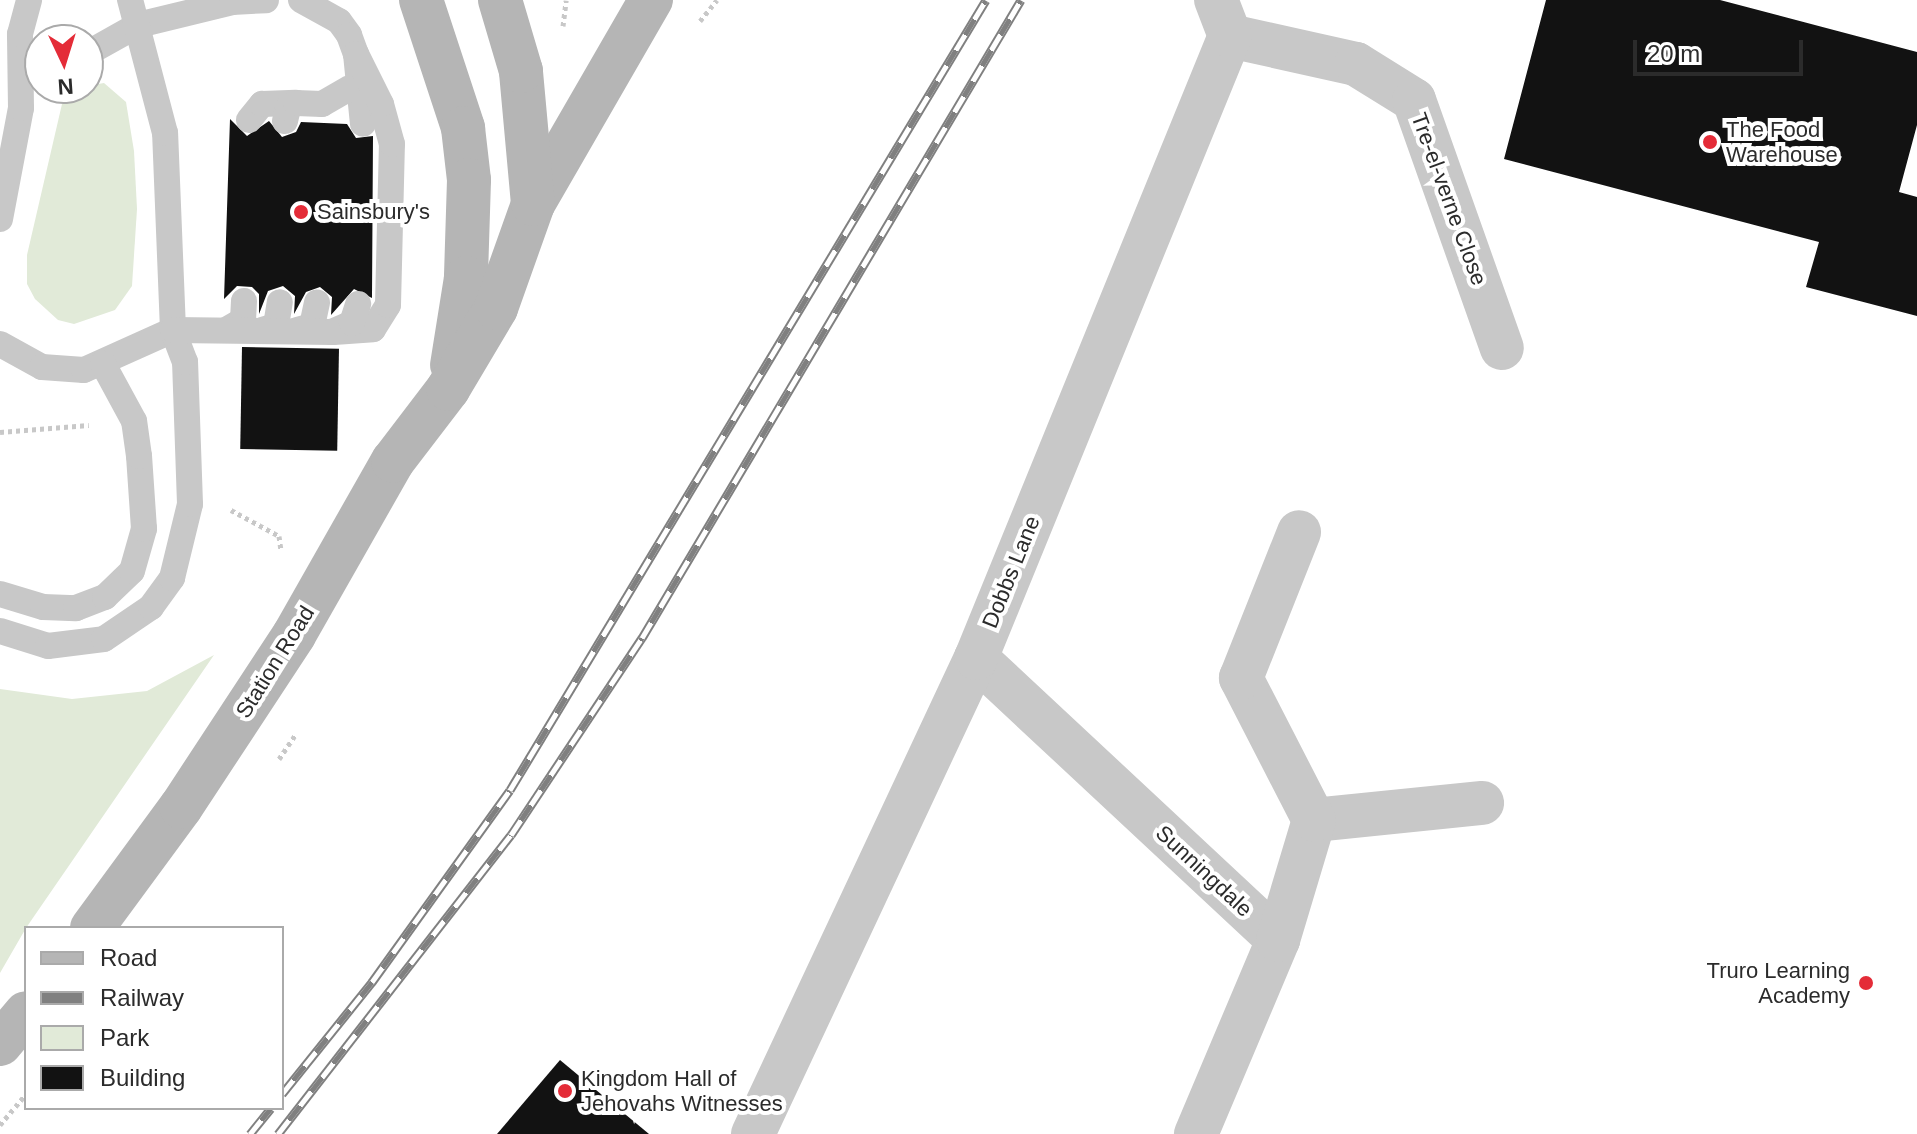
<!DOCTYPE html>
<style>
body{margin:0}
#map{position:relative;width:1917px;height:1134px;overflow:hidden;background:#fff;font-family:Helvetica,sans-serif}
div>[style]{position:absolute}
.green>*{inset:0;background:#e1ead8}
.building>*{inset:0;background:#121212;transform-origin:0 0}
.path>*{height:5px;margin-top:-2.5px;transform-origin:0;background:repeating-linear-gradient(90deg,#c8c8c8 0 4px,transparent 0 8px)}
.lane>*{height:26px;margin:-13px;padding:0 13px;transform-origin:13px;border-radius:13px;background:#c8c8c8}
.street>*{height:44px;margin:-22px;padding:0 22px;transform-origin:22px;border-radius:22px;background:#c8c8c8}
.secondary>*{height:44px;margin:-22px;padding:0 22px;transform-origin:22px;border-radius:22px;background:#b5b5b5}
.rail>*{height:9px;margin-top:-4.5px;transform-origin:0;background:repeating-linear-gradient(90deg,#fff 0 18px,#808080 0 36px);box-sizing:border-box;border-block:2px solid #808080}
.dots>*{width:22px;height:22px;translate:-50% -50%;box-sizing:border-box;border:4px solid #fff;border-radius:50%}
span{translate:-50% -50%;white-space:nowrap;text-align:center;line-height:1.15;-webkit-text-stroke:8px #fff;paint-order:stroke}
.poi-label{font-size:22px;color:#2b2b2b}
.left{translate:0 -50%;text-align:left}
.right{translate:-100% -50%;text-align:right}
.street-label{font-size:22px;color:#2b2b2b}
.legend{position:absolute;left:24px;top:926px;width:260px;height:184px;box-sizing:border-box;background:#fff;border:2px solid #aaa;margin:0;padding:10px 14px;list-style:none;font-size:24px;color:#2b2b2b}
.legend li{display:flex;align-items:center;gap:16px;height:40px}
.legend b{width:40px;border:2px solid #aaa}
.north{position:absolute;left:24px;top:24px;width:80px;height:80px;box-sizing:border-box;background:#fff;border:2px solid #aaa;border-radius:50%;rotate:176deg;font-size:22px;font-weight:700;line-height:32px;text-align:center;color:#2b2b2b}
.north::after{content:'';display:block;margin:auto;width:28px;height:36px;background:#e42c38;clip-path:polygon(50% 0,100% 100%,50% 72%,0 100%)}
.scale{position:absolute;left:1633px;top:40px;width:170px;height:36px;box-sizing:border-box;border:4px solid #2b2b2b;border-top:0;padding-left:10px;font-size:24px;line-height:28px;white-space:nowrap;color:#2b2b2b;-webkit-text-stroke:6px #fff;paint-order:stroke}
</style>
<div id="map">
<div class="green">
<i style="clip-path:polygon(104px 83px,126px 102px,134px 151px,137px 209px,132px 286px,115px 310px,74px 324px,58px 320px,35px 299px,27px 284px,27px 255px,62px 104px,75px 88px)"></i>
<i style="clip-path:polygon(214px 655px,26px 928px,0 973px,0 689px,72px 699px,147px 691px)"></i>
</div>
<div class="building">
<i style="clip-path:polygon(1546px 0,1720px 0,1917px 52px,1917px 125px,1899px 192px,1917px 197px,1917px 316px,1806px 287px,1819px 242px,1504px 159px)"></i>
<i style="clip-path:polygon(230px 119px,247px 136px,269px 121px,282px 137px,296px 132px,301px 122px,347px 124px,356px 138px,373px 136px,372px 298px,354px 289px,331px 315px,332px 297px,320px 287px,306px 292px,294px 314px,295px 296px,283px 286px,268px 291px,259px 314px,259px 294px,252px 287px,237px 286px,224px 299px)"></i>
<i style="left:242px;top:347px;width:97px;height:102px;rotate:1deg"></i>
<i style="clip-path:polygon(560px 1060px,649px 1134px,497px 1134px)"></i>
</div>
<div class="path">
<i style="left:700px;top:21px;width:27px;rotate:-51deg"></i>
<i style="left:563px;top:26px;width:26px;rotate:-83deg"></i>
<i style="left:0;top:432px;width:89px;rotate:-4.5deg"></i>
<i style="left:231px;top:510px;width:55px;rotate:28.4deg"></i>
<i style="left:279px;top:536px;width:15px;rotate:82deg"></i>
<i style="left:279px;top:759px;width:30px;rotate:-56deg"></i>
<i style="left:0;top:1125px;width:40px;rotate:-50deg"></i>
</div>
<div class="lane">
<i style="left:301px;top:0;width:43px;rotate:28.9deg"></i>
<i style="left:339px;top:21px;width:17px;rotate:54deg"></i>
<i style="left:349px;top:35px;width:20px;rotate:70deg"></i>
<i style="left:356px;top:54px;width:70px;rotate:84.3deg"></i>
<i style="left:88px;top:53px;width:57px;rotate:-29.2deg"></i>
<i style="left:138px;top:25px;width:97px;rotate:-13.7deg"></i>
<i style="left:232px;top:2px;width:34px;rotate:-3deg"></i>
<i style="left:249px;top:120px;width:21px;rotate:-51deg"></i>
<i style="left:262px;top:104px;width:34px;rotate:-2deg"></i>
<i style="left:285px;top:121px;width:13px;rotate:-77deg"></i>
<i style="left:288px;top:108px;width:9px;rotate:-32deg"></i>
<i style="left:296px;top:103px;width:26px;rotate:2deg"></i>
<i style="left:322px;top:104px;width:32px;rotate:-30deg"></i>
<i style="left:0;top:219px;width:113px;rotate:-79.3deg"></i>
<i style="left:21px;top:108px;width:74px;rotate:-90.8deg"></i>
<i style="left:20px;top:34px;width:35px;rotate:-75deg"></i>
<i style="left:226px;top:330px;width:20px;rotate:-30deg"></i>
<i style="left:243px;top:320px;width:19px;rotate:-87deg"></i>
<i style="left:262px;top:330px;width:15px;rotate:-16deg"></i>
<i style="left:276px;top:326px;width:24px;rotate:-81deg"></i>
<i style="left:297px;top:330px;width:16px;rotate:-15deg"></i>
<i style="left:312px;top:326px;width:24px;rotate:-78deg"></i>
<i style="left:334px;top:332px;width:39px;rotate:-4deg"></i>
<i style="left:373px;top:329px;width:28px;rotate:-58deg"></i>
<i style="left:388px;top:305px;width:161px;rotate:-88.6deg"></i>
<i style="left:392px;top:144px;width:41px;rotate:-105.4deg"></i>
<i style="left:381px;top:104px;width:56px;rotate:-116.6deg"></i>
<i style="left:0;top:344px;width:48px;rotate:28.7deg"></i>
<i style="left:42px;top:367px;width:42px;rotate:4.1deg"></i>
<i style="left:84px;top:370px;width:98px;rotate:-24.2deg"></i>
<i style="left:173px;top:330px;width:197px;rotate:-92.3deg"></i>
<i style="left:165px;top:133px;width:138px;rotate:-104.7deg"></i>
<i style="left:0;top:594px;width:45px;rotate:16.8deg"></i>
<i style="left:43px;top:607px;width:33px;rotate:2deg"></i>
<i style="left:76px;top:608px;width:31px;rotate:-21deg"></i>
<i style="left:105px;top:597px;width:37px;rotate:-44deg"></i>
<i style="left:132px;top:571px;width:44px;rotate:-74.1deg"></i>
<i style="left:144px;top:529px;width:73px;rotate:-93.9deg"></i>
<i style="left:139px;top:456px;width:35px;rotate:-98deg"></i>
<i style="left:134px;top:421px;width:65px;rotate:-118.5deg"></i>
<i style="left:0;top:631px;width:50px;rotate:17.4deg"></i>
<i style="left:48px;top:646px;width:56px;rotate:-7.1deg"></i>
<i style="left:104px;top:639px;width:57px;rotate:-34.2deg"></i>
<i style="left:151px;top:607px;width:36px;rotate:-54deg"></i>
<i style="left:172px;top:578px;width:76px;rotate:-76.3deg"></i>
<i style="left:190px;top:504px;width:142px;rotate:-92deg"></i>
<i style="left:185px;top:362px;width:34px;rotate:-111deg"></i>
<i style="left:173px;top:330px;width:159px;rotate:0.7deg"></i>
<i style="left:332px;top:332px;width:22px;rotate:-24deg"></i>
<i style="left:352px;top:323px;width:20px;rotate:-72deg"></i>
</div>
<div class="street">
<i style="left:1230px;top:36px;width:129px;rotate:12.5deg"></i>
<i style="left:1356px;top:64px;width:68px;rotate:31.8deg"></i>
<i style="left:1414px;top:100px;width:263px;rotate:70.5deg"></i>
<i style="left:976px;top:658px;width:413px;rotate:43deg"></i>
<i style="left:1278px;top:940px;width:211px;rotate:112.9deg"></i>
<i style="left:1314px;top:820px;width:169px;rotate:-5.8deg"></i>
<i style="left:1278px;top:940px;width:125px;rotate:-73.3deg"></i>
<i style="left:1314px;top:820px;width:160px;rotate:-117.2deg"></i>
<i style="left:1241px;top:678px;width:157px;rotate:-68.3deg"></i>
<i style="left:753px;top:1134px;width:526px;rotate:-64.9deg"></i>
<i style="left:976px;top:658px;width:672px;rotate:-67.79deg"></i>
<i style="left:1230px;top:36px;width:39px;rotate:-111deg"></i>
</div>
<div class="secondary">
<i style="left:421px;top:0;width:135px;rotate:71.8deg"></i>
<i style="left:463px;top:128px;width:52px;rotate:83.4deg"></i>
<i style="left:469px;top:180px;width:98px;rotate:91.8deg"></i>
<i style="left:466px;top:278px;width:88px;rotate:99.1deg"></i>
<i style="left:533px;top:204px;width:236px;rotate:-60deg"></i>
<i style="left:92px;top:928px;width:150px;rotate:-53.7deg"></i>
<i style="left:181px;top:807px;width:206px;rotate:-56.7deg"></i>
<i style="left:294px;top:635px;width:200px;rotate:-60.4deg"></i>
<i style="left:393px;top:461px;width:91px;rotate:-52.6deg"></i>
<i style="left:448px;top:389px;width:94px;rotate:-59.3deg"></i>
<i style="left:496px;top:308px;width:110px;rotate:-70.4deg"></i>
<i style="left:533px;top:204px;width:134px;rotate:-95.2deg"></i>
<i style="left:521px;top:71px;width:74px;rotate:-106.5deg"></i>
<i style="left:0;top:1044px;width:40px;rotate:-50deg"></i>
</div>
<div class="rail">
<i style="left:282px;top:1094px;width:144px;rotate:-51.2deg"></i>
<i style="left:372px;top:982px;width:236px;rotate:-54.3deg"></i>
<i style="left:510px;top:790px;width:922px;rotate:-58.93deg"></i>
<i style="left:250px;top:1134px;width:33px;rotate:-51deg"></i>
<i style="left:278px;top:1134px;width:379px;rotate:-52.1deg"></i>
<i style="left:511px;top:835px;width:237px;rotate:-56.4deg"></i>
<i style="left:642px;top:638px;width:742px;rotate:-59.29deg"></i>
</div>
<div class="dots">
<i style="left:1710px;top:142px;background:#e42c38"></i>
<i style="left:301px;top:212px;background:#e42c38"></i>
<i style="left:1866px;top:983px;background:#e42c38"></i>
<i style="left:565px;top:1091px;background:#e42c38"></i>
</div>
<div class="poi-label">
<span class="left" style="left:1726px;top:142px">The Food<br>Warehouse</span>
<span class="left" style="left:317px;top:212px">Sainsbury's</span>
<span class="right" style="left:1850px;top:983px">Truro Learning<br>Academy</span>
<span class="left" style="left:581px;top:1091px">Kingdom Hall of<br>Jehovahs Witnesses</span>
</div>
<div class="street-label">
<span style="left:1449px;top:199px;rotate:70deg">Tre-el-verne Close</span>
<span style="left:1011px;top:572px;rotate:-68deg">Dobbs Lane</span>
<span style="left:275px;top:662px;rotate:-58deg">Station Road</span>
<span style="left:1204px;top:871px;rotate:43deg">Sunningdale</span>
</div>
<ul class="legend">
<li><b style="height:10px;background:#b5b5b5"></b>Road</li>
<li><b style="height:10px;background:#808080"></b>Railway</li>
<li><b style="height:22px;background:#e1ead8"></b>Park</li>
<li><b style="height:22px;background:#121212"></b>Building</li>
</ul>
<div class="north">N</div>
<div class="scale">20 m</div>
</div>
